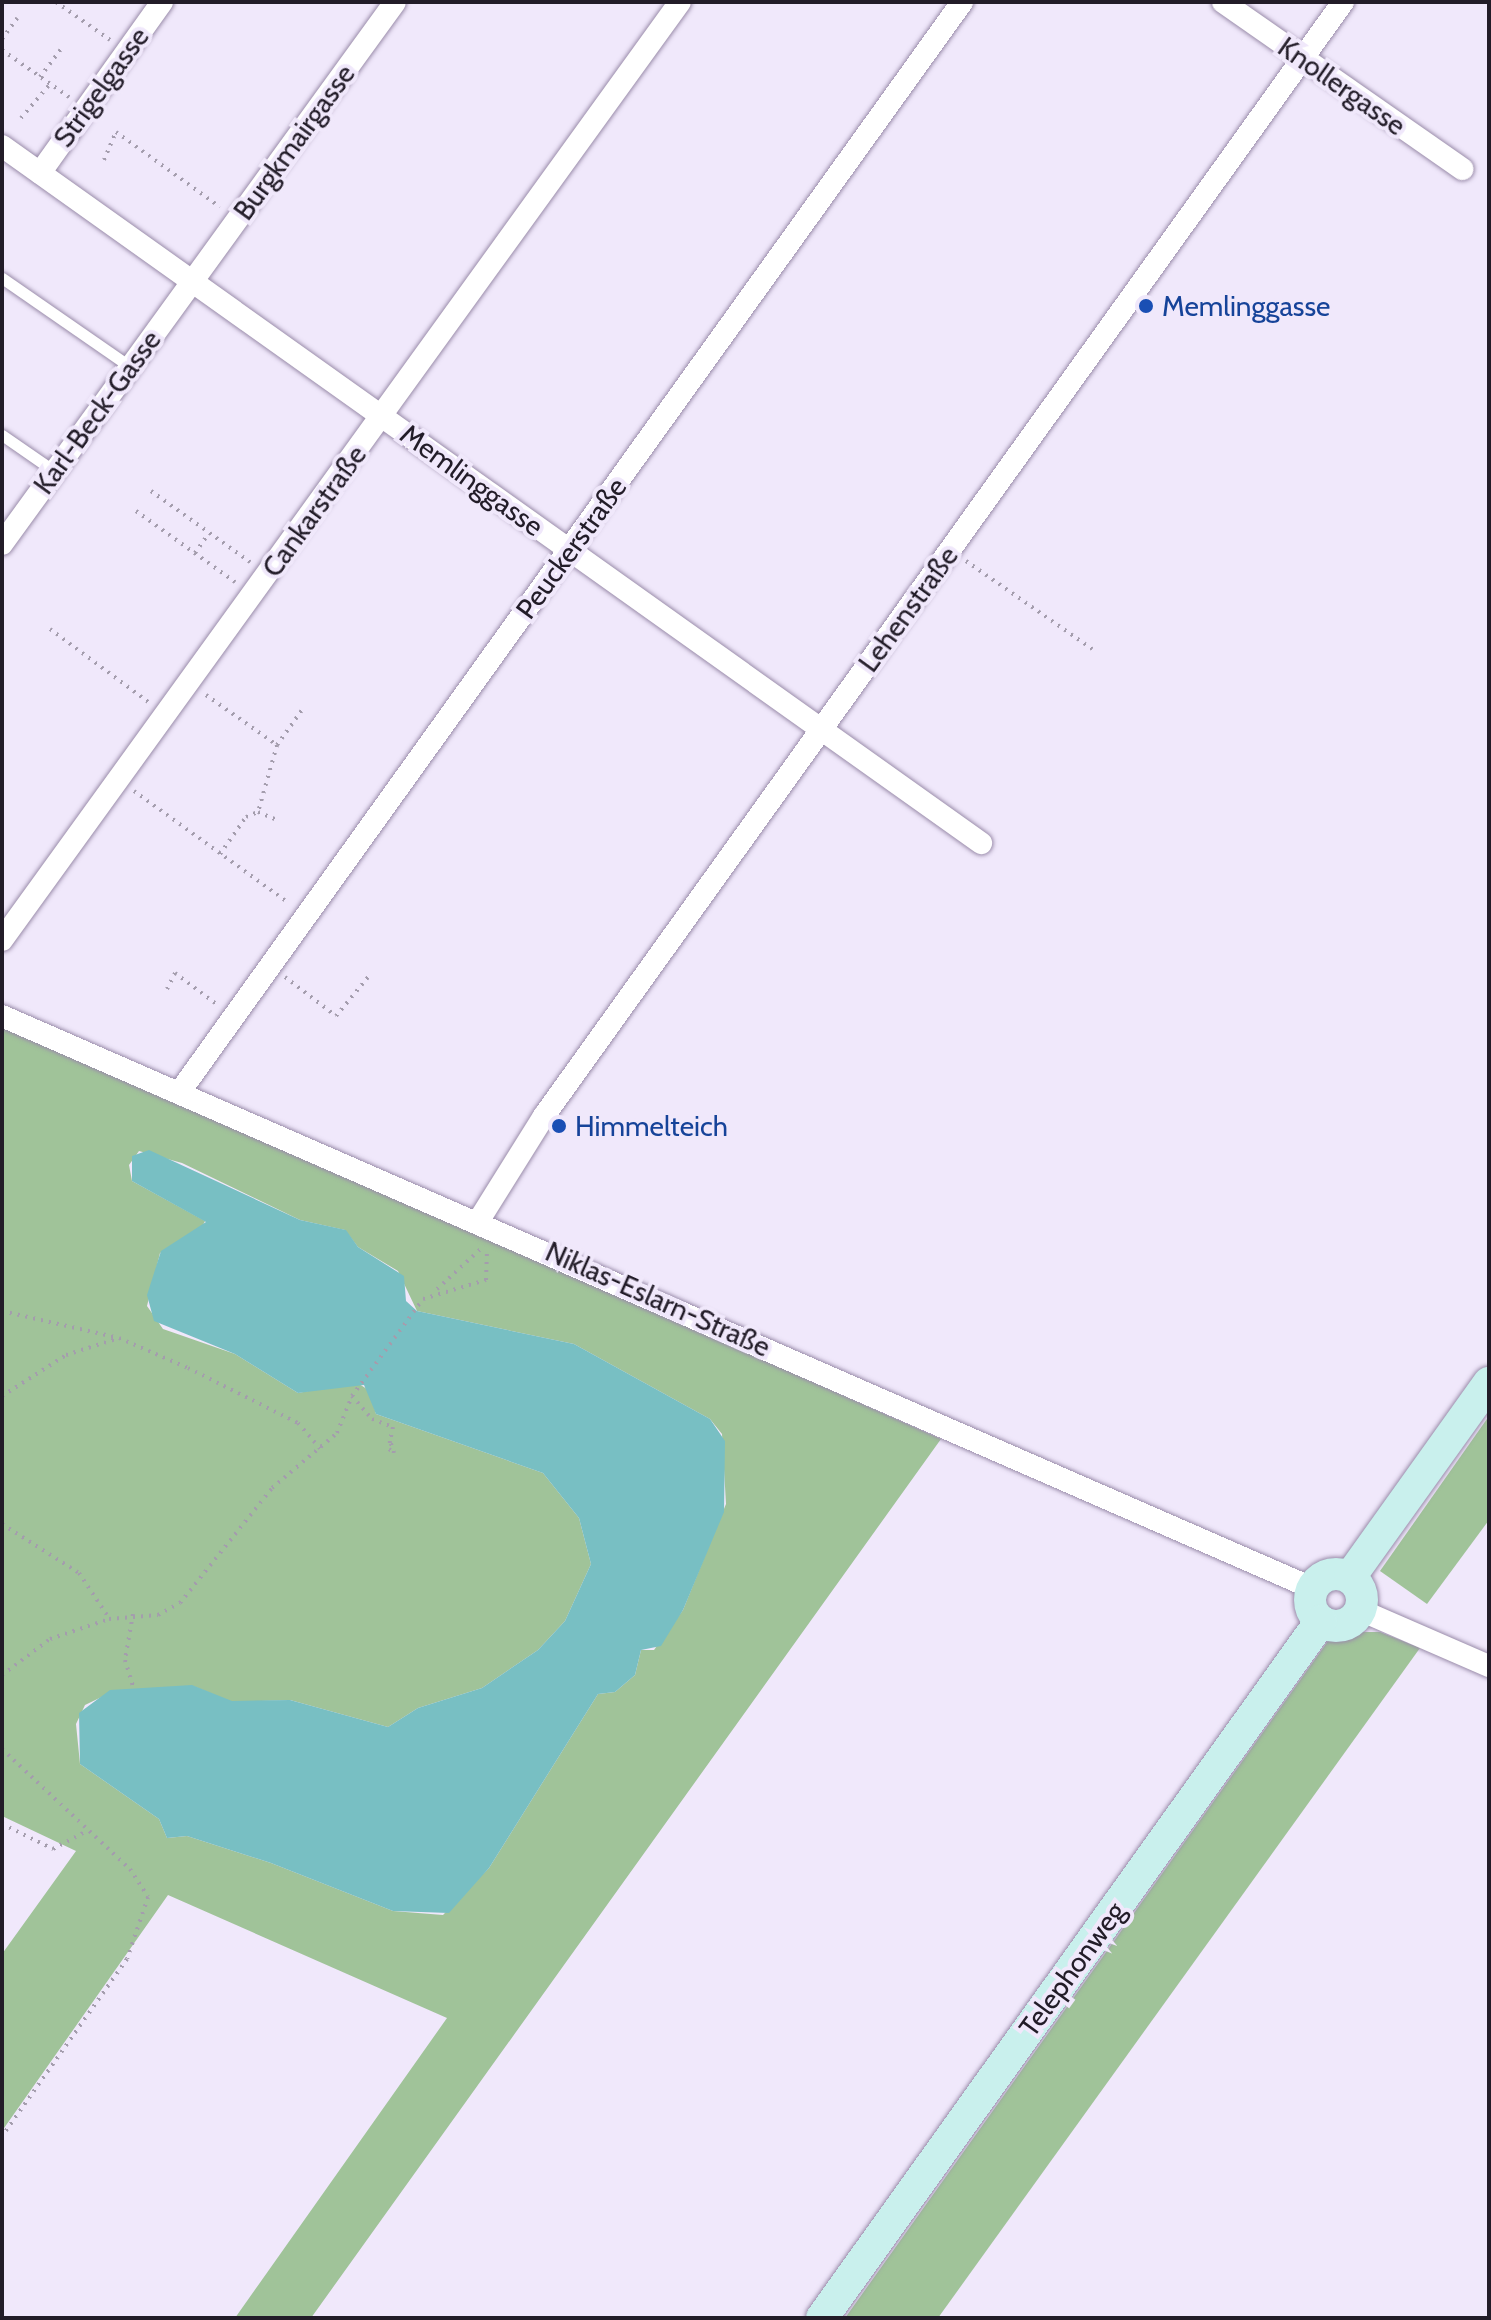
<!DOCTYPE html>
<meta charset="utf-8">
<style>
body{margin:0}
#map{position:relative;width:1491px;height:2320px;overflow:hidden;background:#f0e8fb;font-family:Cabin,sans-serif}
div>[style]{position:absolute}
.forest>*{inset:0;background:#a0c399}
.water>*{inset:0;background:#78bfc3}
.path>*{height:4px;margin-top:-2px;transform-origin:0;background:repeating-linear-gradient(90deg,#a49dad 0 2px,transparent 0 8px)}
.roads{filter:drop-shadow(0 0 2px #9a8caa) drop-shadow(0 0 2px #9a8caa)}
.lane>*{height:11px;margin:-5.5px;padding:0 5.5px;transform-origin:5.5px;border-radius:5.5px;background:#fff}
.street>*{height:22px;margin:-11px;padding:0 11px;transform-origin:11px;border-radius:11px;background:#fff}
.secondary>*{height:32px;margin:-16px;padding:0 16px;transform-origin:16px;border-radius:16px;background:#c9f0ed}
.secondary>.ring{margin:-16px;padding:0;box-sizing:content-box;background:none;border:32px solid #c9f0ed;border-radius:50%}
.dots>*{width:22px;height:22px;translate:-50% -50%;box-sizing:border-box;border:4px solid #f0e8fb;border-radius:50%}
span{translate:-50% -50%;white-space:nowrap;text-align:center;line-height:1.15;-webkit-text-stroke:8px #f0e8fb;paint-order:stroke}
.street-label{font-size:28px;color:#221c28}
.transit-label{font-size:28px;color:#164399}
.left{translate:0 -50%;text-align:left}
.frame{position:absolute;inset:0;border:4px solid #221c28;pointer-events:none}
</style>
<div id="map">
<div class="forest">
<i style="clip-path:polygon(evenodd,2px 1022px,941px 1439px,311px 2318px,235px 2318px,447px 2018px,168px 1895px,2px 2131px,2px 1954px,76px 1851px,2px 1816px,2px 1022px,139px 1151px,182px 1163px,300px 1220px,345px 1230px,358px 1247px,398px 1271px,417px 1311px,574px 1344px,710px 1419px,722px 1434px,726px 1504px,683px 1610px,654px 1650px,641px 1650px,635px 1675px,615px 1692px,598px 1694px,489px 1868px,443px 1915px,393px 1911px,271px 1863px,187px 1836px,167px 1838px,159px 1819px,80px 1764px,76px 1724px,85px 1705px,114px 1691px,193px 1686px,232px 1702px,290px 1700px,388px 1727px,418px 1708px,482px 1688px,538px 1650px,565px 1621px,591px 1564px,579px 1518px,543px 1473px,376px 1414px,370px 1391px,356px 1382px,298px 1393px,235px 1354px,163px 1329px,147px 1306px,160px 1253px,199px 1233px,205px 1221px,132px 1181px,129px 1165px,139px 1151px)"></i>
<i style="clip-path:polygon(1489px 1416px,1489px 1520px,1427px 1604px,1380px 1571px)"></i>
<i style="clip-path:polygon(1354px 1632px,1380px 1632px,1420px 1648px,938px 2318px,845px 2318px,1328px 1641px)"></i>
</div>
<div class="water">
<i style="clip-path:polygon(149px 1150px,300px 1220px,346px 1230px,358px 1247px,404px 1276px,406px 1301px,417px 1311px,574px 1344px,710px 1419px,725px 1441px,724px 1512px,683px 1610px,661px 1646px,641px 1650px,635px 1675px,615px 1692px,598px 1694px,489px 1868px,449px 1913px,393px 1911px,271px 1863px,187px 1836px,167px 1838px,159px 1819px,80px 1764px,79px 1713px,110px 1690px,192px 1685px,232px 1701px,290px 1700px,388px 1727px,418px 1708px,482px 1688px,538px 1650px,565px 1621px,591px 1564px,579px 1518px,543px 1473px,376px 1414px,364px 1385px,298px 1393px,235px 1354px,154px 1321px,147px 1295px,161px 1251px,206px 1222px,132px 1181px,132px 1156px)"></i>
</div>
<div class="path">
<i style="left:56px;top:2px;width:66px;rotate:35.1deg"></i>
<i style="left:2px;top:39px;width:26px;rotate:-54deg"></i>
<i style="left:2px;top:50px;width:82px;rotate:35deg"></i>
<i style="left:40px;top:77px;width:35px;rotate:-53deg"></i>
<i style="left:21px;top:118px;width:45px;rotate:-49.5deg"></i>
<i style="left:104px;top:160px;width:30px;rotate:-67deg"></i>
<i style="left:116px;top:132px;width:128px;rotate:35.8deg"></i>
<i style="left:151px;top:491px;width:122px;rotate:35.6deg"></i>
<i style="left:136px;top:511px;width:122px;rotate:35.6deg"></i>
<i style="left:195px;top:553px;width:24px;rotate:-55deg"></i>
<i style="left:966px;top:561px;width:154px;rotate:34.9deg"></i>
<i style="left:50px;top:629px;width:126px;rotate:36.6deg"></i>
<i style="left:206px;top:695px;width:87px;rotate:35.2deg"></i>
<i style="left:277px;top:745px;width:70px;rotate:105.8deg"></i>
<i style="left:277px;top:745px;width:43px;rotate:-54.5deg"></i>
<i style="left:134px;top:791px;width:191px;rotate:35.9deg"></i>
<i style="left:220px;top:854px;width:45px;rotate:-54.9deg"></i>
<i style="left:246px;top:817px;width:13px;rotate:-23deg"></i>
<i style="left:258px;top:812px;width:21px;rotate:23deg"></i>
<i style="left:285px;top:977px;width:64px;rotate:37.4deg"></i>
<i style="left:336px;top:1016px;width:52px;rotate:-50.5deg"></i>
<i style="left:167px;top:989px;width:18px;rotate:-63deg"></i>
<i style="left:175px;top:973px;width:55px;rotate:36.9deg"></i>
<i style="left:437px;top:1289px;width:64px;rotate:-42.5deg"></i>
<i style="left:2px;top:1311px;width:120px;rotate:13deg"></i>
<i style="left:119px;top:1338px;width:75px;rotate:23.5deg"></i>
<i style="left:188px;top:1368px;width:123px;rotate:26.6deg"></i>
<i style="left:298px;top:1423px;width:37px;rotate:49deg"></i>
<i style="left:2px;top:1396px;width:76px;rotate:-32.6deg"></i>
<i style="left:66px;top:1355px;width:52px;rotate:-17.7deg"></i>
<i style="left:352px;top:1396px;width:30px;rotate:49deg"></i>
<i style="left:372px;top:1419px;width:22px;rotate:21deg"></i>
<i style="left:393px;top:1427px;width:14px;rotate:102deg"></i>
<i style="left:390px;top:1441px;width:8px;rotate:97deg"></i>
<i style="left:389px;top:1449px;width:6px;rotate:39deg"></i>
<i style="left:394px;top:1453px;width:13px;rotate:-108deg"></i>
<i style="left:2px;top:1524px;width:91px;rotate:32.5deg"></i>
<i style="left:79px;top:1573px;width:54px;rotate:56.3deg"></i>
<i style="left:133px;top:1614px;width:47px;rotate:99.9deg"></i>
<i style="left:125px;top:1660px;width:30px;rotate:73deg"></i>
<i style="left:2px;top:1675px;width:60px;rotate:-36.9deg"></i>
<i style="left:50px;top:1639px;width:62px;rotate:-18.7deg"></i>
<i style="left:109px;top:1619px;width:49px;rotate:-4.7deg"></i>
<i style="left:158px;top:1615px;width:25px;rotate:-29deg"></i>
<i style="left:180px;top:1603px;width:147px;rotate:-51.3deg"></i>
<i style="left:272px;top:1488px;width:85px;rotate:-40.2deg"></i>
<i style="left:337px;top:1433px;width:40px;rotate:-68deg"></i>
<i style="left:352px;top:1396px;width:120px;rotate:-53.8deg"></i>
<i style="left:423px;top:1299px;width:66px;rotate:-16.8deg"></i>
<i style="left:486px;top:1280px;width:31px;rotate:-88deg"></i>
<i style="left:2px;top:1749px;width:175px;rotate:43.2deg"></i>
<i style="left:130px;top:1869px;width:33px;rotate:57deg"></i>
<i style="left:148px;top:1897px;width:65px;rotate:108.7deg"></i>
<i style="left:127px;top:1959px;width:217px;rotate:125.2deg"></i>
<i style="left:2px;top:1824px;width:57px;rotate:26.1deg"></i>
<i style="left:53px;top:1849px;width:36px;rotate:-28deg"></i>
</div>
<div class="roads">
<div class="lane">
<i style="left:2px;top:278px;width:155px;rotate:34.7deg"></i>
<i style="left:2px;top:435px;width:63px;rotate:34.7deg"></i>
</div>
<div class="street">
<i style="left:1223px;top:2px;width:292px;rotate:34.9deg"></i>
<i style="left:2px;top:146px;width:1202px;rotate:35.45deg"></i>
<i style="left:40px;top:173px;width:210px;rotate:-54.5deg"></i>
<i style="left:2px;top:544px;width:669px;rotate:-54.05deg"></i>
<i style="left:2px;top:940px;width:1157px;rotate:-54.14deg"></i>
<i style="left:2px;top:1016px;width:1429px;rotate:23.59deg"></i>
<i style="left:179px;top:1093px;width:1343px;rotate:-54.33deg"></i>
<i style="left:479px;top:1220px;width:123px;rotate:-58deg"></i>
<i style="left:544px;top:1116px;width:1371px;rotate:-54.35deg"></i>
<i style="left:1360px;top:1610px;width:141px;rotate:23.5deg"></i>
</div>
<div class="secondary">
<i class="ring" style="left:1310px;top:1574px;width:20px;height:20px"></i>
<i style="left:1350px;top:1577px;width:239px;rotate:-54.4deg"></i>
<i style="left:822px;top:2318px;width:857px;rotate:-54.4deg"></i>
</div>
</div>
<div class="dots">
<i style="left:1146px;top:306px;background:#1a4fb4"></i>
<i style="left:559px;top:1126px;background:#1a4fb4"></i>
</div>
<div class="street-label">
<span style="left:1342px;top:86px;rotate:35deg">Knollergasse</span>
<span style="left:101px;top:87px;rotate:-54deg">Strigelgasse</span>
<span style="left:294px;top:142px;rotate:-54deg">Burgkmairgasse</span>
<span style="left:97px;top:412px;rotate:-54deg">Karl-Beck-Gasse</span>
<span style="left:472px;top:480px;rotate:36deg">Memlinggasse</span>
<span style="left:314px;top:511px;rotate:-54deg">Cankarstraße</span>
<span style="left:571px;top:548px;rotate:-54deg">Peuckerstraße</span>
<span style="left:908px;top:609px;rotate:-54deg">Lehenstraße</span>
<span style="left:658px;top:1299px;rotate:24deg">Niklas-Eslarn-Straße</span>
<span style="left:1072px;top:1969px;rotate:-54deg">Telephonweg</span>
</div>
<div class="transit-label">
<span class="left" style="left:1162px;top:306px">Memlinggasse</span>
<span class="left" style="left:575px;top:1126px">Himmelteich</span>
</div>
<div class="frame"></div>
</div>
